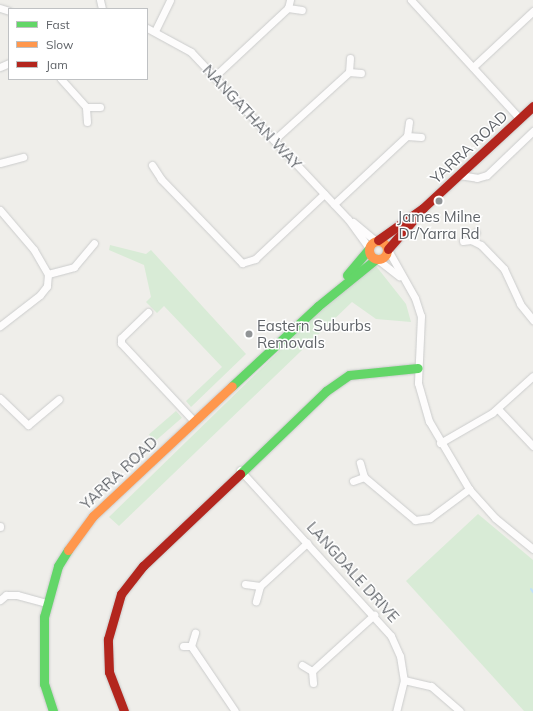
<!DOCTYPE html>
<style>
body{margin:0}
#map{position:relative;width:533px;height:711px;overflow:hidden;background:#efeeea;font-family:Mulish,sans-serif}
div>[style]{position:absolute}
.green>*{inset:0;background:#d8ebd6;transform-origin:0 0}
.stream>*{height:2px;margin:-1px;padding:0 1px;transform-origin:1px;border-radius:1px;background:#bfe0f9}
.roads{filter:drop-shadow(0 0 1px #cbcccc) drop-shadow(0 0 1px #cbcccc)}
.street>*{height:7px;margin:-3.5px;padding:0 3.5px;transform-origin:3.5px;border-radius:3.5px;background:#fdfcfc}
.fast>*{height:9px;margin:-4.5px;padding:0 4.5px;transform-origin:4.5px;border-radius:4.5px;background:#63d668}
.slow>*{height:9px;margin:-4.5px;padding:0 4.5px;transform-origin:4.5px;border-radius:4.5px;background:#ff974d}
.slow>.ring{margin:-4.5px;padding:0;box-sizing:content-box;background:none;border:9px solid #ff974d;border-radius:50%}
.jam>*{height:9px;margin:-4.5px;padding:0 4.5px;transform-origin:4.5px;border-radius:4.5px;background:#b3261e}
.dots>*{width:11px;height:11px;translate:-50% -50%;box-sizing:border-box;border:2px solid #fff;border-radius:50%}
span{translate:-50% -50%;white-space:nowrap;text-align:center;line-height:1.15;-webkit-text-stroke:3px #fff;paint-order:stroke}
.street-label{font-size:15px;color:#5f6368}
.poi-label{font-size:15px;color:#5f6368}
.left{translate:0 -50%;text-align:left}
.legend{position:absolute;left:8px;top:8px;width:140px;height:72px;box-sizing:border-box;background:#fff;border:1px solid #bfc1c3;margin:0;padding:5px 7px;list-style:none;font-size:12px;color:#5f6368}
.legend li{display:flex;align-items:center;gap:8px;height:20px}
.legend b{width:20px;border:1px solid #bfc1c3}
</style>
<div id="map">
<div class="green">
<i style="clip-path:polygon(110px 245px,146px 254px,151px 250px,246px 354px,191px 407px,186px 401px,222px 367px,164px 306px,157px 313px,146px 302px,151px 297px,144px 265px,109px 250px)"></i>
<i style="clip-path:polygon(376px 266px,406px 304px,411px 322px,376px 319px,352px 302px,119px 526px,109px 517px,342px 290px)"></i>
<i style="left:176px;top:411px;width:9px;height:36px;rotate:49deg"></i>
<i style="clip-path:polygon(478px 514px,533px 560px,533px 711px,524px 711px,406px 581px)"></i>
</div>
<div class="stream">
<i style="left:531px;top:589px;width:4px;rotate:56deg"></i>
</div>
<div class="roads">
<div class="street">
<i style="left:100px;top:0;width:9px;rotate:77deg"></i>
<i style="left:290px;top:0;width:8px;rotate:104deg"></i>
<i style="left:288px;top:8px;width:14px;rotate:8deg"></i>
<i style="left:411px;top:0;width:161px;rotate:47.5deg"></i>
<i style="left:0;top:8px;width:9px;rotate:18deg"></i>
<i style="left:147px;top:28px;width:50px;rotate:28.6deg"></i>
<i style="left:191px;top:52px;width:229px;rotate:46.8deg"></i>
<i style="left:348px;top:219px;width:36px;rotate:54deg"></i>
<i style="left:155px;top:31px;width:34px;rotate:-64deg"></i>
<i style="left:350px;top:58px;width:14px;rotate:94deg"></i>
<i style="left:349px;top:72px;width:12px;rotate:5deg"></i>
<i style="left:0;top:67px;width:10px;rotate:-24deg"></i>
<i style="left:473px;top:67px;width:82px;rotate:-43deg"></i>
<i style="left:215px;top:76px;width:100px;rotate:-43deg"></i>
<i style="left:61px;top:79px;width:38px;rotate:48deg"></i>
<i style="left:87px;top:122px;width:15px;rotate:-94deg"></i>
<i style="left:86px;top:107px;width:14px"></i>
<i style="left:409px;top:122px;width:14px;rotate:98deg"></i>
<i style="left:407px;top:136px;width:14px;rotate:4deg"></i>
<i style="left:274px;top:140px;width:101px;rotate:-42.2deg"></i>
<i style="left:0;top:163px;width:24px;rotate:-15deg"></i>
<i style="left:152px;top:165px;width:17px;rotate:57deg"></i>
<i style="left:161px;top:179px;width:117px;rotate:46deg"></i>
<i style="left:242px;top:263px;width:14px;rotate:-17deg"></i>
<i style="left:255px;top:259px;width:95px;rotate:-43.3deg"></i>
<i style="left:459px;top:175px;width:18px;rotate:9deg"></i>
<i style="left:477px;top:178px;width:10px;rotate:-17deg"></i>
<i style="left:487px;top:175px;width:64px;rotate:-43.7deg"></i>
<i style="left:334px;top:204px;width:100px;rotate:-43deg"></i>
<i style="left:0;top:210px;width:52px;rotate:49.6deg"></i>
<i style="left:34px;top:250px;width:28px;rotate:60deg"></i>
<i style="left:48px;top:274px;width:12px;rotate:95deg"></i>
<i style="left:47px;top:286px;width:11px;rotate:128deg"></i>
<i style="left:40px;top:295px;width:51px;rotate:142.2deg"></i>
<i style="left:353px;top:222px;width:30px;rotate:40deg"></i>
<i style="left:471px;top:240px;width:11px;rotate:27deg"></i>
<i style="left:481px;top:245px;width:33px;rotate:46deg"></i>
<i style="left:504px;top:269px;width:38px;rotate:65deg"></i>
<i style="left:520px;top:304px;width:21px;rotate:51deg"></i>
<i style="left:463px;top:241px;width:8px;rotate:-7deg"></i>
<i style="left:471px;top:240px;width:9px;rotate:-58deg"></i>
<i style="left:388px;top:250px;width:55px;rotate:60.6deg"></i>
<i style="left:415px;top:298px;width:19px;rotate:72deg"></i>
<i style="left:421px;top:316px;width:67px;rotate:92.6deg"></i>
<i style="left:418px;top:383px;width:40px;rotate:74deg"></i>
<i style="left:429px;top:421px;width:79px;rotate:59.5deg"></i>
<i style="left:469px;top:489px;width:39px;rotate:48deg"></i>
<i style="left:495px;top:518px;width:49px;rotate:39.2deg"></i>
<i style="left:377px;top:259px;width:28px;rotate:38deg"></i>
<i style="left:48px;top:274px;width:27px;rotate:-15deg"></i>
<i style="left:74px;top:267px;width:31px;rotate:-50deg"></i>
<i style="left:148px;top:312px;width:37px;rotate:136deg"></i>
<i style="left:121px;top:338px;width:5px;rotate:90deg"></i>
<i style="left:121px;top:343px;width:108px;rotate:46.9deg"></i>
<i style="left:0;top:398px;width:39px;rotate:44deg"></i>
<i style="left:28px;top:425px;width:40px;rotate:-40deg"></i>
<i style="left:498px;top:409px;width:51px;rotate:46.6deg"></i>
<i style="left:440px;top:443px;width:60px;rotate:-30deg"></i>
<i style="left:492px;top:413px;width:55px;rotate:-42.1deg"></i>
<i style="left:240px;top:470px;width:224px;rotate:47.7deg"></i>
<i style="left:391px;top:636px;width:22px;rotate:66deg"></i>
<i style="left:400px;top:656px;width:24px;rotate:81deg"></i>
<i style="left:404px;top:680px;width:32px;rotate:104deg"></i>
<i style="left:364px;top:477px;width:67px;rotate:40.1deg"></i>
<i style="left:415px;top:520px;width:15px;rotate:-8deg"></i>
<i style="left:430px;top:518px;width:49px;rotate:-36.6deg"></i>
<i style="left:353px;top:481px;width:12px;rotate:-20deg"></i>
<i style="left:364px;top:477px;width:15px;rotate:-106deg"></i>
<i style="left:0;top:527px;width:1px;rotate:-90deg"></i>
<i style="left:245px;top:584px;width:15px;rotate:8deg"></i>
<i style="left:260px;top:586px;width:16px;rotate:105deg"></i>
<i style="left:260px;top:586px;width:64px;rotate:-42.5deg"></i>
<i style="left:0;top:600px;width:8px;rotate:-40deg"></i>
<i style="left:6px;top:595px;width:11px"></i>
<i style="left:17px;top:595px;width:30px;rotate:15deg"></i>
<i style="left:183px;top:646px;width:8px"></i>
<i style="left:191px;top:646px;width:14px;rotate:-73deg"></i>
<i style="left:191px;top:646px;width:78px;rotate:55.9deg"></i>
<i style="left:302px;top:665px;width:12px;rotate:31deg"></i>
<i style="left:312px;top:671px;width:12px;rotate:85deg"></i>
<i style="left:312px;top:671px;width:84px;rotate:-42.1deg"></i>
<i style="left:404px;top:680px;width:28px;rotate:13deg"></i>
<i style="left:431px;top:686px;width:38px;rotate:41deg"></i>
</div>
<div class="fast">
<i style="left:347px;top:275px;width:34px;rotate:-50deg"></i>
<i style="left:232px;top:386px;width:117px;rotate:-42.9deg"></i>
<i style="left:318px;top:306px;width:75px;rotate:-39deg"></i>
<i style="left:240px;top:474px;width:120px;rotate:-44deg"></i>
<i style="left:326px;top:391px;width:28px;rotate:-35deg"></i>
<i style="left:349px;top:375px;width:69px;rotate:-5.8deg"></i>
<i style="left:53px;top:711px;width:28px;rotate:-108deg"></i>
<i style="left:44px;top:684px;width:67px;rotate:-90deg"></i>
<i style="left:44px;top:617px;width:53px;rotate:-74.6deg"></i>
<i style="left:58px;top:566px;width:19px;rotate:-58deg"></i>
</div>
<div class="slow">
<i class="ring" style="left:369px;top:241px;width:9px;height:9px"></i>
<i style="left:68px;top:550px;width:42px;rotate:-53.7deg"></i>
<i style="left:93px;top:516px;width:190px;rotate:-43.1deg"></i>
</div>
<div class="jam">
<i style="left:378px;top:240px;width:55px;rotate:-35.4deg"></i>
<i style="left:423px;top:208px;width:150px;rotate:-42.8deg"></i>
<i style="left:388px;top:249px;width:37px;rotate:-49deg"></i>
<i style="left:124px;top:711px;width:42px;rotate:-111deg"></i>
<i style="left:109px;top:672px;width:33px;rotate:-92deg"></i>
<i style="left:108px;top:639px;width:47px;rotate:-73.9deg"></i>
<i style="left:121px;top:594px;width:36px;rotate:-52deg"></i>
<i style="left:143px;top:566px;width:134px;rotate:-43.5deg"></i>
</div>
</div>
<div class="dots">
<i style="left:439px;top:201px;background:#919496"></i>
<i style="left:249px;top:334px;background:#919496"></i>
</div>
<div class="street-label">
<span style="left:252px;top:117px;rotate:47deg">NANGATHAN WAY</span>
<span style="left:469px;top:147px;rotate:-43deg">YARRA ROAD</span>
<span style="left:119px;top:473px;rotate:-43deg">YARRA ROAD</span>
<span style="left:353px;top:572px;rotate:48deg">LANGDALE DRIVE</span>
</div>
<div class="poi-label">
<span style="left:439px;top:225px">James Milne<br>Dr/Yarra Rd</span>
<span class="left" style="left:257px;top:334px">Eastern Suburbs<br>Removals</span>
</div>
<ul class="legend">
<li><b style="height:5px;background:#63d668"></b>Fast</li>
<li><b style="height:5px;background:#ff974d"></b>Slow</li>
<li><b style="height:5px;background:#b3261e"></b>Jam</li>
</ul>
</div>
